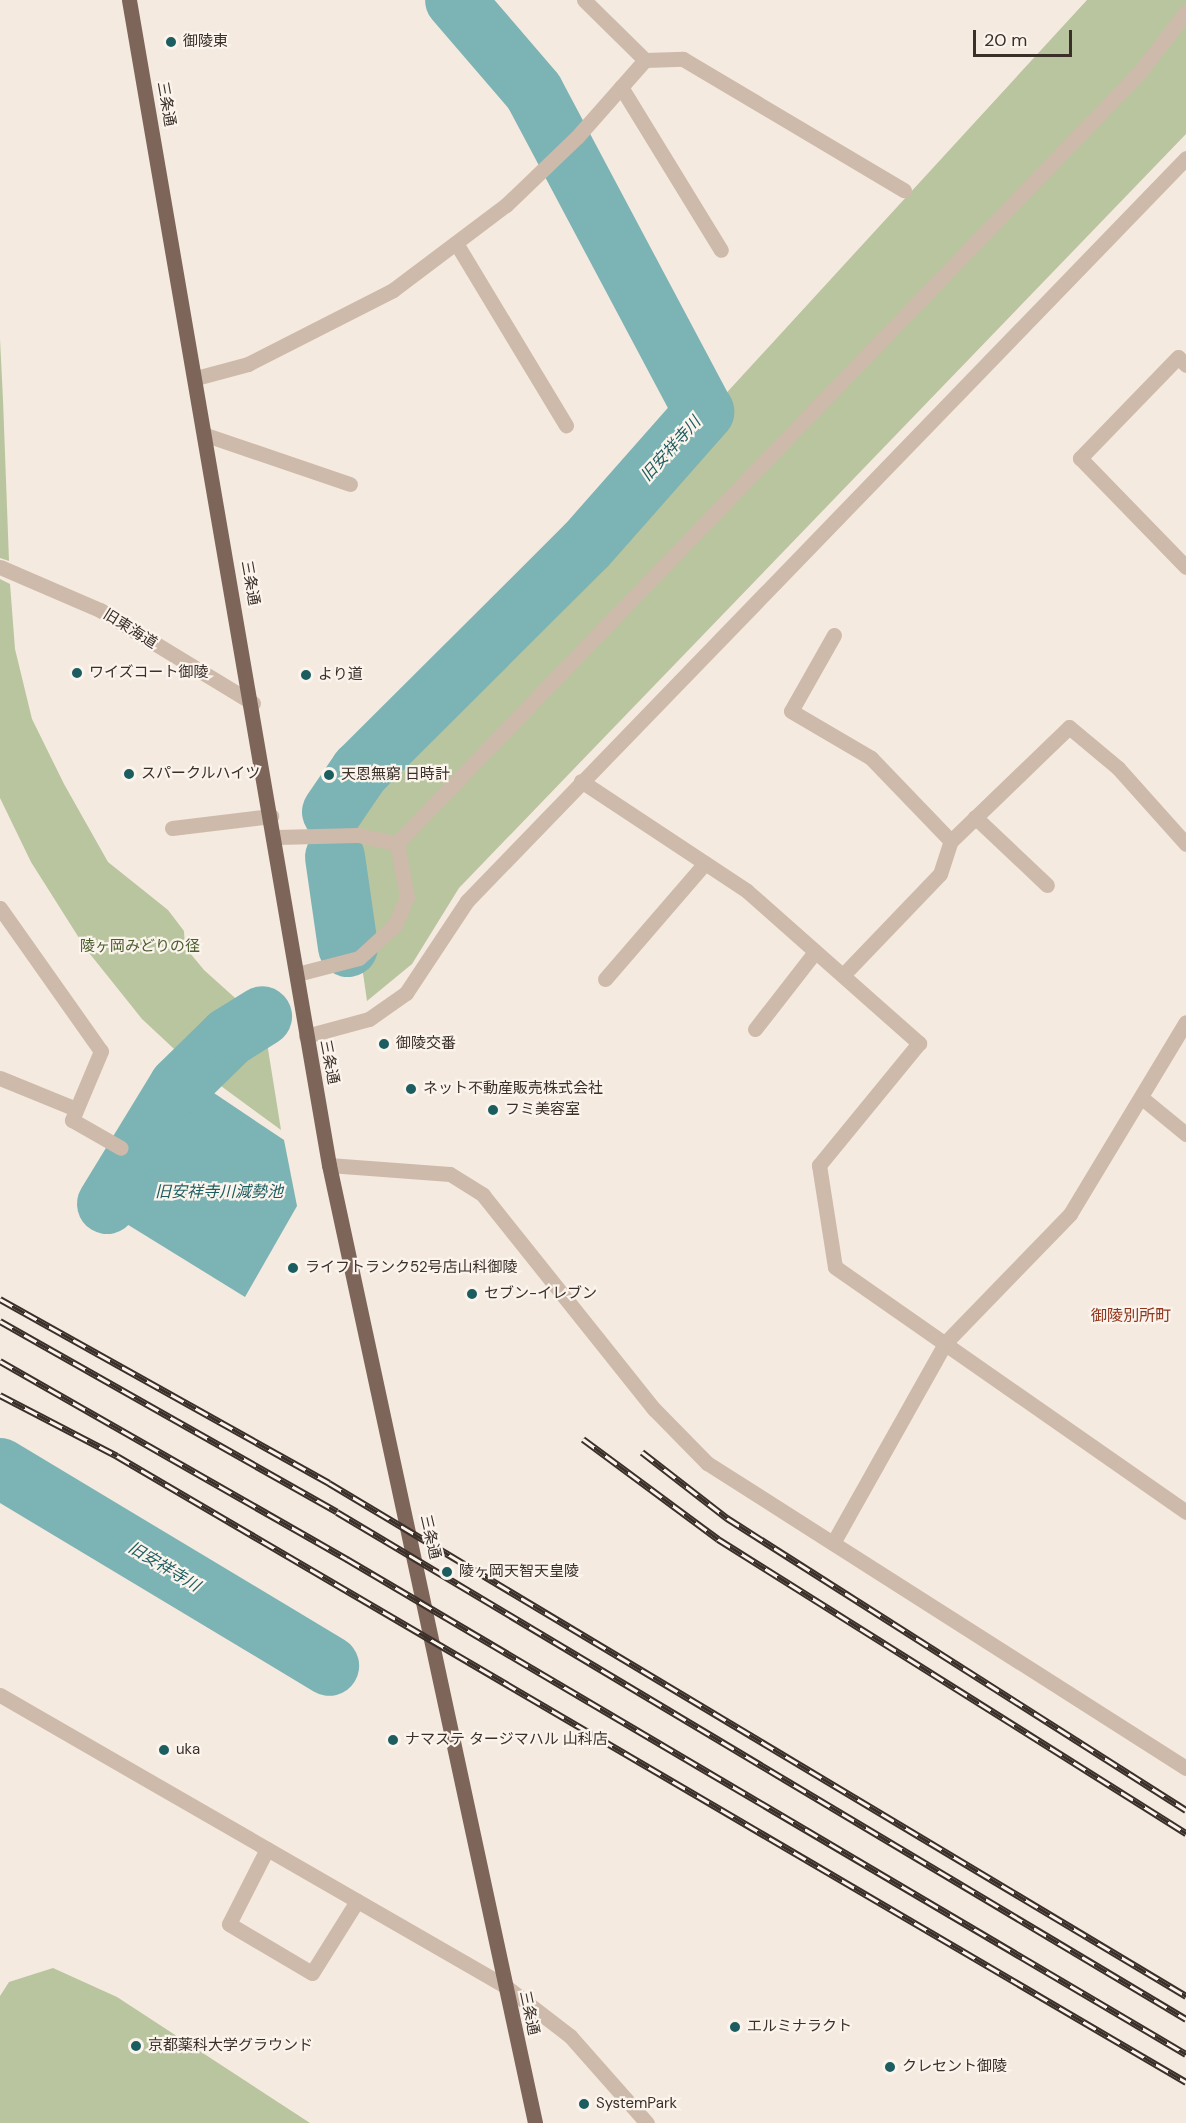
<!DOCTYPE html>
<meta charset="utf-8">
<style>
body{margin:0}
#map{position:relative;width:1186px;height:2123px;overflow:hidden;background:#f5eadf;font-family:"DM Sans","Noto Sans JP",sans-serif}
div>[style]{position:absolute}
.green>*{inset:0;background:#b9c59e}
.water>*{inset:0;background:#7cb3b4}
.river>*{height:60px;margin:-30px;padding:0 30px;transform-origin:30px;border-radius:30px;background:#7cb3b4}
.minor>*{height:15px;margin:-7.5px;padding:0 7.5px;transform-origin:7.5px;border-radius:7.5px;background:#cebaaa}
.major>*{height:15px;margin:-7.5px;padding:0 7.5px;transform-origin:7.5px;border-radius:7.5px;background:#7e655a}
.rail>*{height:7px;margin-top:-3.5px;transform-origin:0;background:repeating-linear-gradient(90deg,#fbf4ed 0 14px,#3b2f2a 0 28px);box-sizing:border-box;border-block:2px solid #3b2f2a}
.dots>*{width:16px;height:16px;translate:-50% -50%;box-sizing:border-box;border:3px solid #fbf4ed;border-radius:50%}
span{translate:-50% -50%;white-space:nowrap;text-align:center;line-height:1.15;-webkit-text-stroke:4.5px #fbf4ed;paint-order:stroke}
.poi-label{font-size:15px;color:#3b2f2a}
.left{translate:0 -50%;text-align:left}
.street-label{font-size:15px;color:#3b2f2a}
.park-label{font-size:15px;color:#4b5c2c}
.water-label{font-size:16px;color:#1c5d60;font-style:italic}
.neighbourhood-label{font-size:16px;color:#90361d}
.scale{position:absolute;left:973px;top:30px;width:99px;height:27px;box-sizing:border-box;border:3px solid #3b2f2a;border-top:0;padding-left:8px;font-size:18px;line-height:21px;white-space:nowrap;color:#3b2f2a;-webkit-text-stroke:4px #fbf4ed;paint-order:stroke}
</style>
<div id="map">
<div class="green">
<i style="clip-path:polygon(1087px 0,1186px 0,1186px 134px,459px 888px,412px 964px,367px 1001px,340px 814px)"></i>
<i style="clip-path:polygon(0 339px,3px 400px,9px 561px,0 558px)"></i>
<i style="clip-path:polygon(0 579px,10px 584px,15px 649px,32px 719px,64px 784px,108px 862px,168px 910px,184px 931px,185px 947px,204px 970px,264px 1024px,281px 1130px,187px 1061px,142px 1019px,86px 949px,31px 862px,0 798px)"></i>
<i style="clip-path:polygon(53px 1968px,117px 1997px,310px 2123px,0 2123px,0 1996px,9px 1982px)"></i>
</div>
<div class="water">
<i style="clip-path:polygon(199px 1083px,284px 1140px,297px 1206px,245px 1297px,117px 1218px)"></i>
</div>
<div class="river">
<i style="left:332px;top:812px;width:50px;rotate:-55.7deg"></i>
<i style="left:360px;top:771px;width:319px;rotate:-44.9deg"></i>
<i style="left:586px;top:546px;width:179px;rotate:-48.6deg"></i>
<i style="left:704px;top:412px;width:362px;rotate:-118deg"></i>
<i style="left:534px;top:92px;width:121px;rotate:-130.7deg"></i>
<i style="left:335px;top:857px;width:91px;rotate:81.8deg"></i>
<i style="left:107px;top:1204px;width:138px;rotate:-58.6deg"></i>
<i style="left:179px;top:1086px;width:70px;rotate:-44.4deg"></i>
<i style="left:229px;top:1037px;width:39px;rotate:-32deg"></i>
<i style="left:0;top:1468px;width:384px;rotate:31deg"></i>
</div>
<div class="minor">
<i style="left:584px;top:0;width:86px;rotate:44.5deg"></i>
<i style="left:645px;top:60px;width:38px;rotate:-2deg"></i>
<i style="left:683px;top:59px;width:257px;rotate:30.7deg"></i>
<i style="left:621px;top:87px;width:191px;rotate:58.5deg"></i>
<i style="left:456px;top:243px;width:213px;rotate:58.9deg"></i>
<i style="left:1186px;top:365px;width:11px;rotate:-135deg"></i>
<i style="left:1178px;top:357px;width:141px;rotate:134.1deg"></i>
<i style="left:1080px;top:458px;width:152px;rotate:45.8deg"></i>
<i style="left:196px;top:378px;width:54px;rotate:-15.1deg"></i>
<i style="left:248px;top:364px;width:163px;rotate:-27deg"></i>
<i style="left:393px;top:290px;width:141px;rotate:-37deg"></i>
<i style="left:506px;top:205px;width:98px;rotate:-43.8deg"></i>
<i style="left:577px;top:137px;width:103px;rotate:-48.6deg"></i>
<i style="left:206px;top:435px;width:152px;rotate:18.8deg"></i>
<i style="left:0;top:567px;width:109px;rotate:23.3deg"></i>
<i style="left:100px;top:610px;width:179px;rotate:31.3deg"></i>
<i style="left:834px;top:635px;width:87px;rotate:119.5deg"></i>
<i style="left:791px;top:711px;width:93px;rotate:30.4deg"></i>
<i style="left:871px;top:758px;width:115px;rotate:46.1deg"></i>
<i style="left:581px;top:781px;width:199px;rotate:33.5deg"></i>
<i style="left:747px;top:891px;width:230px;rotate:41.5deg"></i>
<i style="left:919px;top:1043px;width:158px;rotate:129.3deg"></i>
<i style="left:819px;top:1165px;width:103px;rotate:81.1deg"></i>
<i style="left:835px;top:1267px;width:428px;rotate:34.9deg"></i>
<i style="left:975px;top:817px;width:99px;rotate:43.4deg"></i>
<i style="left:172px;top:828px;width:100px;rotate:-6.9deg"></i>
<i style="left:276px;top:837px;width:82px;rotate:-1.4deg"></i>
<i style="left:358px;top:835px;width:40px;rotate:12deg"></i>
<i style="left:397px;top:843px;width:1069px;rotate:-46.06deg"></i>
<i style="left:1139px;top:73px;width:77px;rotate:-52.4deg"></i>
<i style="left:0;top:908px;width:175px;rotate:54.8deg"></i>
<i style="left:101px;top:1051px;width:75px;rotate:112.8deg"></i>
<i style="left:72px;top:1120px;width:56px;rotate:29.7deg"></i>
<i style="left:297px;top:974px;width:64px;rotate:-14.5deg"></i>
<i style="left:359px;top:958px;width:49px;rotate:-42.5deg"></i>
<i style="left:395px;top:925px;width:30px;rotate:-67deg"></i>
<i style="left:407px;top:897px;width:55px;rotate:-100.5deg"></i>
<i style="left:843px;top:975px;width:140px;rotate:-46.2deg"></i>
<i style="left:940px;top:874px;width:35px;rotate:-72deg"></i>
<i style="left:951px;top:841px;width:164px;rotate:-44deg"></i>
<i style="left:1069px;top:727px;width:64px;rotate:39.9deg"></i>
<i style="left:1118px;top:768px;width:102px;rotate:48.2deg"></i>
<i style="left:605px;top:979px;width:153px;rotate:-49.2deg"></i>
<i style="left:755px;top:1029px;width:98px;rotate:-52.1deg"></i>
<i style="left:306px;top:1036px;width:65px;rotate:-15.1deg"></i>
<i style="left:369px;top:1019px;width:45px;rotate:-35.1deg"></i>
<i style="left:406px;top:993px;width:110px;rotate:-56.5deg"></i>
<i style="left:467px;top:901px;width:1034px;rotate:-45.94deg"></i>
<i style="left:0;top:1078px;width:82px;rotate:22.2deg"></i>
<i style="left:1142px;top:1098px;width:57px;rotate:39.3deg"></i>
<i style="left:329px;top:1165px;width:121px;rotate:4.3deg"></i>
<i style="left:450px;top:1174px;width:39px;rotate:32deg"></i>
<i style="left:483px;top:1195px;width:274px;rotate:51.4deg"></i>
<i style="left:654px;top:1409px;width:76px;rotate:45.5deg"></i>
<i style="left:707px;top:1463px;width:568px;rotate:32.49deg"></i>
<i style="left:833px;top:1543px;width:231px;rotate:-60.7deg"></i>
<i style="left:946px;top:1342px;width:178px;rotate:-45.9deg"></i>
<i style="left:1070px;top:1214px;width:224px;rotate:-58.9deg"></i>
<i style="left:0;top:1695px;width:583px;rotate:29.95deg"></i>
<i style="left:505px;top:1986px;width:82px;rotate:37.6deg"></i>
<i style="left:570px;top:2036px;width:116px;rotate:48.5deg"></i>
<i style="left:267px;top:1849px;width:84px;rotate:116.9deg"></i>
<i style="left:229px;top:1924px;width:96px;rotate:30.6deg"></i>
<i style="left:312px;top:1973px;width:85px;rotate:-58deg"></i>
</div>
<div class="major">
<i style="left:129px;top:0;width:1182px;rotate:80.26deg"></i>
<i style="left:329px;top:1165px;width:980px;rotate:77.86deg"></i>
</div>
<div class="rail">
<i style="left:0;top:1299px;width:377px;rotate:29.2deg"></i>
<i style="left:329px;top:1483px;width:999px;rotate:30.9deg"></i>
<i style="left:0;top:1321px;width:387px;rotate:29.5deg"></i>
<i style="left:337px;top:1512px;width:989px;rotate:30.84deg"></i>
<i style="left:0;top:1361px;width:400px;rotate:29.7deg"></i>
<i style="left:347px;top:1559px;width:974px;rotate:30.54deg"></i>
<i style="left:0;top:1395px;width:132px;rotate:27.5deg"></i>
<i style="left:117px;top:1456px;width:1239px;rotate:30.35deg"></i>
<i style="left:583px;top:1439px;width:168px;rotate:36.5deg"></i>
<i style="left:718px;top:1539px;width:553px;rotate:32.14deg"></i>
<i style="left:642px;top:1452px;width:108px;rotate:37.8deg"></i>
<i style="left:727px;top:1518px;width:544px;rotate:32.46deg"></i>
</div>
<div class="dots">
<i style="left:171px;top:42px;background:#1c5d60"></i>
<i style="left:77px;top:673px;background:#1c5d60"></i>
<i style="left:306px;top:675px;background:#1c5d60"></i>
<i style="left:129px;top:774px;background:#1c5d60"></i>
<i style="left:329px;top:775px;background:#1c5d60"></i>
<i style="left:384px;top:1044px;background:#1c5d60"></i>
<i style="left:411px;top:1089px;background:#1c5d60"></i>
<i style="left:493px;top:1110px;background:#1c5d60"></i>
<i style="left:293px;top:1268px;background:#1c5d60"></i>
<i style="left:472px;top:1294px;background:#1c5d60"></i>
<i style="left:447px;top:1572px;background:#1c5d60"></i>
<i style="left:393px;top:1740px;background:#1c5d60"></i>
<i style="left:164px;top:1750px;background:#1c5d60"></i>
<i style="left:735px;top:2027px;background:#1c5d60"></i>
<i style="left:136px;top:2046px;background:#1c5d60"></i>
<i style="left:890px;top:2067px;background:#1c5d60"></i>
<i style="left:584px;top:2104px;background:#1c5d60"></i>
</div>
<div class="poi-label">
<span class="left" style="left:183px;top:42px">御陵東</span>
<span class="left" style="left:89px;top:673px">ワイズコート御陵</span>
<span class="left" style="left:318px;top:675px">より道</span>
<span class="left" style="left:141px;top:774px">スパークルハイツ</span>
<span class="left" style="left:341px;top:775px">天恩無窮 日時計</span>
<span class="left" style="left:396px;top:1044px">御陵交番</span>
<span class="left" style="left:423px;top:1089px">ネット不動産販売株式会社</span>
<span class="left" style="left:505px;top:1110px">フミ美容室</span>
<span class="left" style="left:305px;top:1268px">ライフトランク52号店山科御陵</span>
<span class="left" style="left:484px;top:1294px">セブン-イレブン</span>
<span class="left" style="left:459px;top:1572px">陵ヶ岡天智天皇陵</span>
<span class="left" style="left:405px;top:1740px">ナマステ タージマハル 山科店</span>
<span class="left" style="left:176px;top:1750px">uka</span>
<span class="left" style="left:747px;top:2027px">エルミナラクト</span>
<span class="left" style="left:148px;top:2046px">京都薬科大学グラウンド</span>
<span class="left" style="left:902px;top:2067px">クレセント御陵</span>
<span class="left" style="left:596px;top:2104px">SystemPark</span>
</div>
<div class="street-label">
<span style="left:166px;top:104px;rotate:80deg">三条通</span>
<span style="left:250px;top:583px;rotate:80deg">三条通</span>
<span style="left:130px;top:629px;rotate:32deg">旧東海道</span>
<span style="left:329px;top:1062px;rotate:79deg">三条通</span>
<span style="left:430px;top:1537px;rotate:77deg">三条通</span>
<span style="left:529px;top:2013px;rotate:78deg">三条通</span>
</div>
<div class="park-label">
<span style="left:140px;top:947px">陵ヶ岡みどりの径</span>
</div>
<div class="water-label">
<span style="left:671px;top:449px;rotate:-48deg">旧安祥寺川</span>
<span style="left:219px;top:1192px">旧安祥寺川減勢池</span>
<span style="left:164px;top:1567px;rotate:31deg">旧安祥寺川</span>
</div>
<div class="neighbourhood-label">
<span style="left:1131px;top:1316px">御陵別所町</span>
</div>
<div class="scale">20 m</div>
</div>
